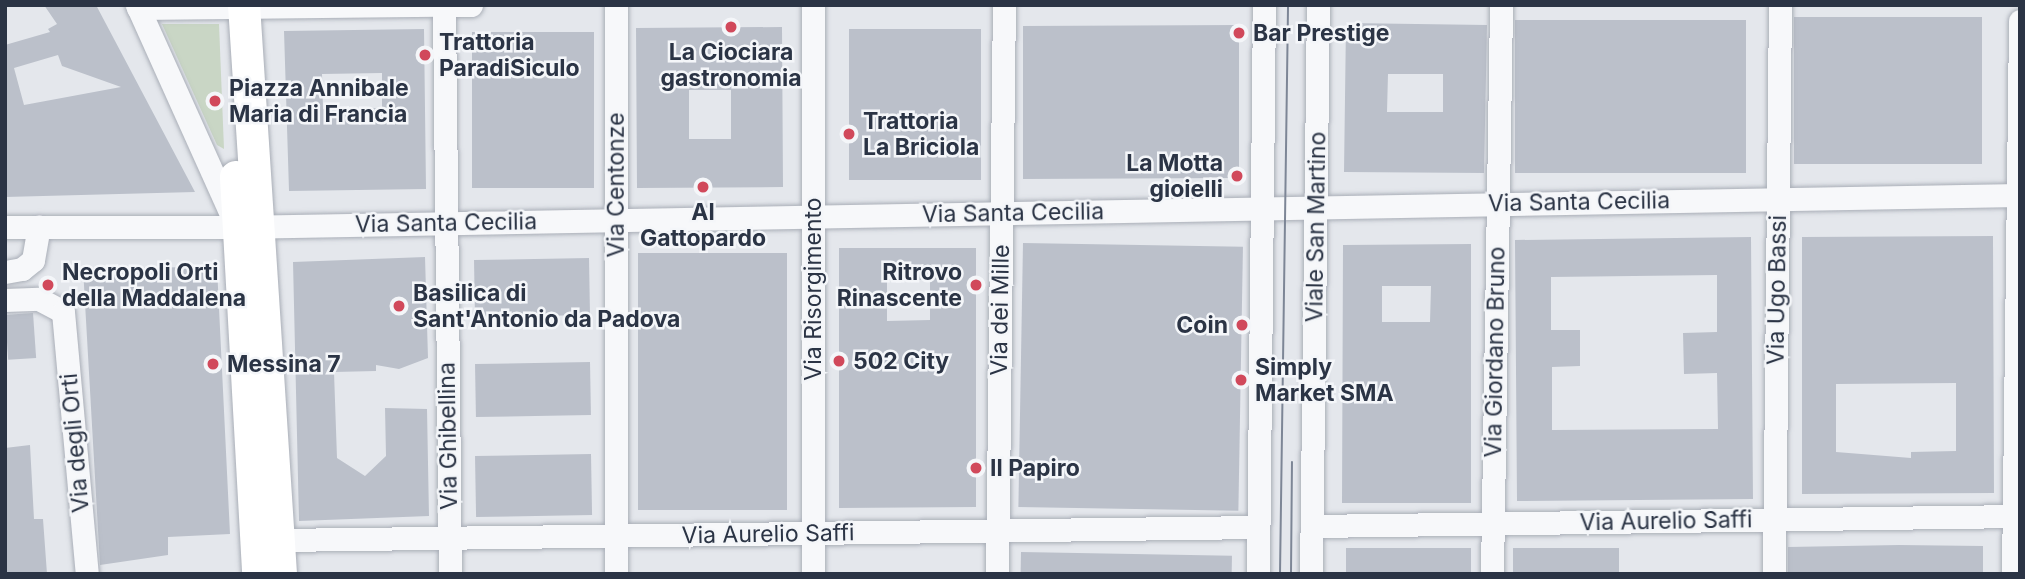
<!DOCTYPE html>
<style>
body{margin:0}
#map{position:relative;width:2025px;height:579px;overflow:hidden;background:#e4e7ec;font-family:Inter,sans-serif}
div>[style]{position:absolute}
.green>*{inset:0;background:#c9d6c5}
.building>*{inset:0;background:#bbc0ca;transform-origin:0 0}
.roads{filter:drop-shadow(0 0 2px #a9aeb7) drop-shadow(0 0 2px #a9aeb7)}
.minor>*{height:23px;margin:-11.5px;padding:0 11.5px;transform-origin:11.5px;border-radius:11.5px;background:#f7f8fa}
.secondary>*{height:32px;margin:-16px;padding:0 16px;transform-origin:16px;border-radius:16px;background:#fff}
.tram>*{height:2px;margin:-1px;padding:0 1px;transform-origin:1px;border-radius:1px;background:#7d8696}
.dots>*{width:19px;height:19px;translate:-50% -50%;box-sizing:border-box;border:4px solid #f4f6f9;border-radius:50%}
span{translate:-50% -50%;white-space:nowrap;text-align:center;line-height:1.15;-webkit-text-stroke:5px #f4f6f9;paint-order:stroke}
.poi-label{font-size:23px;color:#2b3445;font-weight:700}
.left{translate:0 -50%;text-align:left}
.right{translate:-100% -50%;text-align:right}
.street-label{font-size:23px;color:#2b3445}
.frame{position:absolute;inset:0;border:7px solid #2b3445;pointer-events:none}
</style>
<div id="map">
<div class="green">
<i style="clip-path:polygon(162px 24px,219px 24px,224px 149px,217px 145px)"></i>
</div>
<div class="building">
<i style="clip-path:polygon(evenodd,44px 5px,96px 5px,195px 192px,5px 197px,5px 45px,50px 32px,48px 29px,57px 24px,44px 5px,58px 55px,62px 66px,121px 87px,24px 105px,14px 68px,58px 55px)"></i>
<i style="left:1982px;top:17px;width:147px;height:188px;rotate:90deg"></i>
<i style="left:1746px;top:20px;width:153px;height:231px;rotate:90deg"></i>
<i style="clip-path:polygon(evenodd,1346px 23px,1487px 25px,1484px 173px,1344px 172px,1346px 23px,1388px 74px,1443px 74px,1443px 112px,1387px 112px,1388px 74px)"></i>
<i style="clip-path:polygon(1239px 25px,1239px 173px,1234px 178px,1023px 179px,1023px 26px)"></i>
<i style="clip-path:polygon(evenodd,782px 27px,783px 187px,637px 188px,636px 28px,782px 27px,689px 90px,731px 90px,731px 139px,689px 139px,689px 90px)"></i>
<i style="clip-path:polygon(evenodd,424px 29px,426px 189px,289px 191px,284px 31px,424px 29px,382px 73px,382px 108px,323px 109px,322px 74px,382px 73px)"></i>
<i style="left:981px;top:29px;width:151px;height:132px;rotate:90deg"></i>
<i style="left:594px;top:32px;width:156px;height:122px;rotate:90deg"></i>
<i style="clip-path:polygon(evenodd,1993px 236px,1994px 493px,1802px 494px,1802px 237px,1993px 236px,1956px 383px,1956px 451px,1911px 452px,1911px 458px,1836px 452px,1836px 384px,1956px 383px)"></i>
<i style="clip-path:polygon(evenodd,1751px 237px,1753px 499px,1517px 501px,1515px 240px,1751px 237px,1717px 275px,1717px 332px,1683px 333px,1684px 374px,1717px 373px,1718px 429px,1552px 430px,1552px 367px,1580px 366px,1580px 330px,1551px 330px,1551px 277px,1717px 275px)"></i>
<i style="left:1023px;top:243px;width:220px;height:264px;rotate:1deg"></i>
<i style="clip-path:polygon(evenodd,1471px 244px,1471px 503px,1342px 503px,1343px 245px,1471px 244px,1382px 286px,1431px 286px,1430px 322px,1382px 322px,1382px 286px)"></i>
<i style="clip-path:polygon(evenodd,839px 248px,976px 248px,976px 507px,839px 508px,839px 248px,887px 280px,930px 280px,930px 320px,887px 321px,887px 280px)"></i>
<i style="left:787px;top:253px;width:257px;height:149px;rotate:90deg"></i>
<i style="clip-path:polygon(425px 257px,428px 358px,399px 369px,376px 365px,376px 371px,334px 372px,337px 458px,365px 476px,386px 456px,385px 408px,427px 409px,429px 516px,299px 521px,293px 262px)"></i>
<i style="left:589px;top:258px;width:57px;height:115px;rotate:89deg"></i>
<i style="clip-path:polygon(217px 267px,230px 534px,168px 537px,168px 555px,100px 565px,83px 268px)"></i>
<i style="left:33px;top:313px;width:45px;height:28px;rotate:86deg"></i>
<i style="left:590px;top:362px;width:53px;height:115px;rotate:89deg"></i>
<i style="clip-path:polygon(30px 445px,34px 519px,43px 519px,47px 574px,5px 574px,5px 448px)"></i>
<i style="left:591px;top:454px;width:61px;height:116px;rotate:89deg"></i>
<i style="clip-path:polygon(1899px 545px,1983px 546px,1983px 574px,1788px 574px,1788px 547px)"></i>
<i style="left:1346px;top:548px;width:125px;height:26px"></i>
<i style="left:1513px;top:548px;width:106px;height:26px"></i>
<i style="left:1021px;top:552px;width:211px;height:22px;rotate:1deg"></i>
</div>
<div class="roads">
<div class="minor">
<i style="left:137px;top:5px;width:235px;rotate:65.8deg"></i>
<i style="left:444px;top:5px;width:569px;rotate:89.4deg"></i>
<i style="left:450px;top:5px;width:21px"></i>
<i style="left:813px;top:5px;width:569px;rotate:90deg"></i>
<i style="left:138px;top:8px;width:300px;rotate:-0.6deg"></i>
<i style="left:5px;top:227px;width:231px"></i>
<i style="left:236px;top:227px;width:1784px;rotate:-1.03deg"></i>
<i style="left:5px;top:272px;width:17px;rotate:-10deg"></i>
<i style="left:22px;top:269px;width:14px;rotate:-39deg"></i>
<i style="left:33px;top:260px;width:34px;rotate:-80deg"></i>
<i style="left:5px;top:300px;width:34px;rotate:-2deg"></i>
<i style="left:39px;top:299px;width:27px;rotate:28deg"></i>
<i style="left:63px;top:312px;width:263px;rotate:84.8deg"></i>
<i style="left:1312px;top:526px;width:708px;rotate:-0.81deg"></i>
<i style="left:279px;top:540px;width:979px;rotate:-0.76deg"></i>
<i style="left:616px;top:574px;width:569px;rotate:-90deg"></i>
<i style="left:997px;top:574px;width:569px;rotate:-89.3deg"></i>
<i style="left:1258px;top:574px;width:569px;rotate:-89.4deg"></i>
<i style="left:1311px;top:574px;width:569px;rotate:-89.3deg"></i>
<i style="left:1492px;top:574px;width:569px;rotate:-89.09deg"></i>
<i style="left:1774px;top:574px;width:569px;rotate:-89.4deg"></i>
<i style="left:2013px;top:574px;width:553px;rotate:-89.27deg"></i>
</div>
<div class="secondary">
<i style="left:244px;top:5px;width:570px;rotate:86.28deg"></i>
<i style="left:236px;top:177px;width:398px;rotate:86.8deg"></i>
</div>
</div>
<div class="tram">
<i style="left:1280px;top:574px;width:569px;rotate:-89.19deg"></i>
<i style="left:1291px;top:574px;width:112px;rotate:-89.5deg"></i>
</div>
<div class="dots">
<i style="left:731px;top:27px;background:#d1495b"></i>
<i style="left:1239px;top:33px;background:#d1495b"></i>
<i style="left:425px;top:55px;background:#d1495b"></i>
<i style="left:215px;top:101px;background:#d1495b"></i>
<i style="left:849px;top:134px;background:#d1495b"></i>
<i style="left:1237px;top:176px;background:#d1495b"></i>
<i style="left:703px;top:187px;background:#d1495b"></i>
<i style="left:48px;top:285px;background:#d1495b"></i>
<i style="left:976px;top:285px;background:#d1495b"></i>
<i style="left:399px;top:306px;background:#d1495b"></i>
<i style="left:1242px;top:325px;background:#d1495b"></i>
<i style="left:839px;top:361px;background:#d1495b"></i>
<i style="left:213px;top:364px;background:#d1495b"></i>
<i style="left:1241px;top:380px;background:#d1495b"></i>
<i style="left:976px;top:468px;background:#d1495b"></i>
</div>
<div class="poi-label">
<span class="left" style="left:1253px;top:33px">Bar Prestige</span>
<span class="left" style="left:439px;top:55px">Trattoria<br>ParadiSiculo</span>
<span style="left:731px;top:65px">La Ciociara<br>gastronomia</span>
<span class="left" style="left:229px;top:101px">Piazza Annibale<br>Maria di Francia</span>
<span class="left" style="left:863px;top:134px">Trattoria<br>La Briciola</span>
<span class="right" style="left:1223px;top:176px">La Motta<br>gioielli</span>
<span style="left:703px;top:225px">Al<br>Gattopardo</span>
<span class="left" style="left:62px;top:285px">Necropoli Orti<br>della Maddalena</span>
<span class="right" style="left:962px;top:285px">Ritrovo<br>Rinascente</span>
<span class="left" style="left:413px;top:306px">Basilica di<br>Sant'Antonio da Padova</span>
<span class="right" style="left:1228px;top:325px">Coin</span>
<span class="left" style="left:853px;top:361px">502 City</span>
<span class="left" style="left:227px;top:364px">Messina 7</span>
<span class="left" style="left:1255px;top:380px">Simply<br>Market SMA</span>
<span class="left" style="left:990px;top:468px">Il Papiro</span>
</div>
<div class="street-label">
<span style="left:616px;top:185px;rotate:-90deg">Via Centonze</span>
<span style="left:1579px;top:202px;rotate:-1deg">Via Santa Cecilia</span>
<span style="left:1013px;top:213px;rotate:-1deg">Via Santa Cecilia</span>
<span style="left:446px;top:223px;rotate:-1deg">Via Santa Cecilia</span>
<span style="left:1316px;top:227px;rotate:-89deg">Viale San Martino</span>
<span style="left:813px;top:289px;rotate:-90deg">Via Risorgimento</span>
<span style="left:1777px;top:290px;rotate:-89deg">Via Ugo Bassi</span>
<span style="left:1000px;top:310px;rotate:-89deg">Via dei Mille</span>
<span style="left:1495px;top:352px;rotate:-89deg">Via Giordano Bruno</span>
<span style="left:448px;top:436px;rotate:-91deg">Via Ghibellina</span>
<span style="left:75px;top:443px;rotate:-95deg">Via degli Orti</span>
<span style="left:1666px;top:521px;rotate:-1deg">Via Aurelio Saffi</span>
<span style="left:768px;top:534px;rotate:-1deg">Via Aurelio Saffi</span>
</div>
<div class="frame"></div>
</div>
